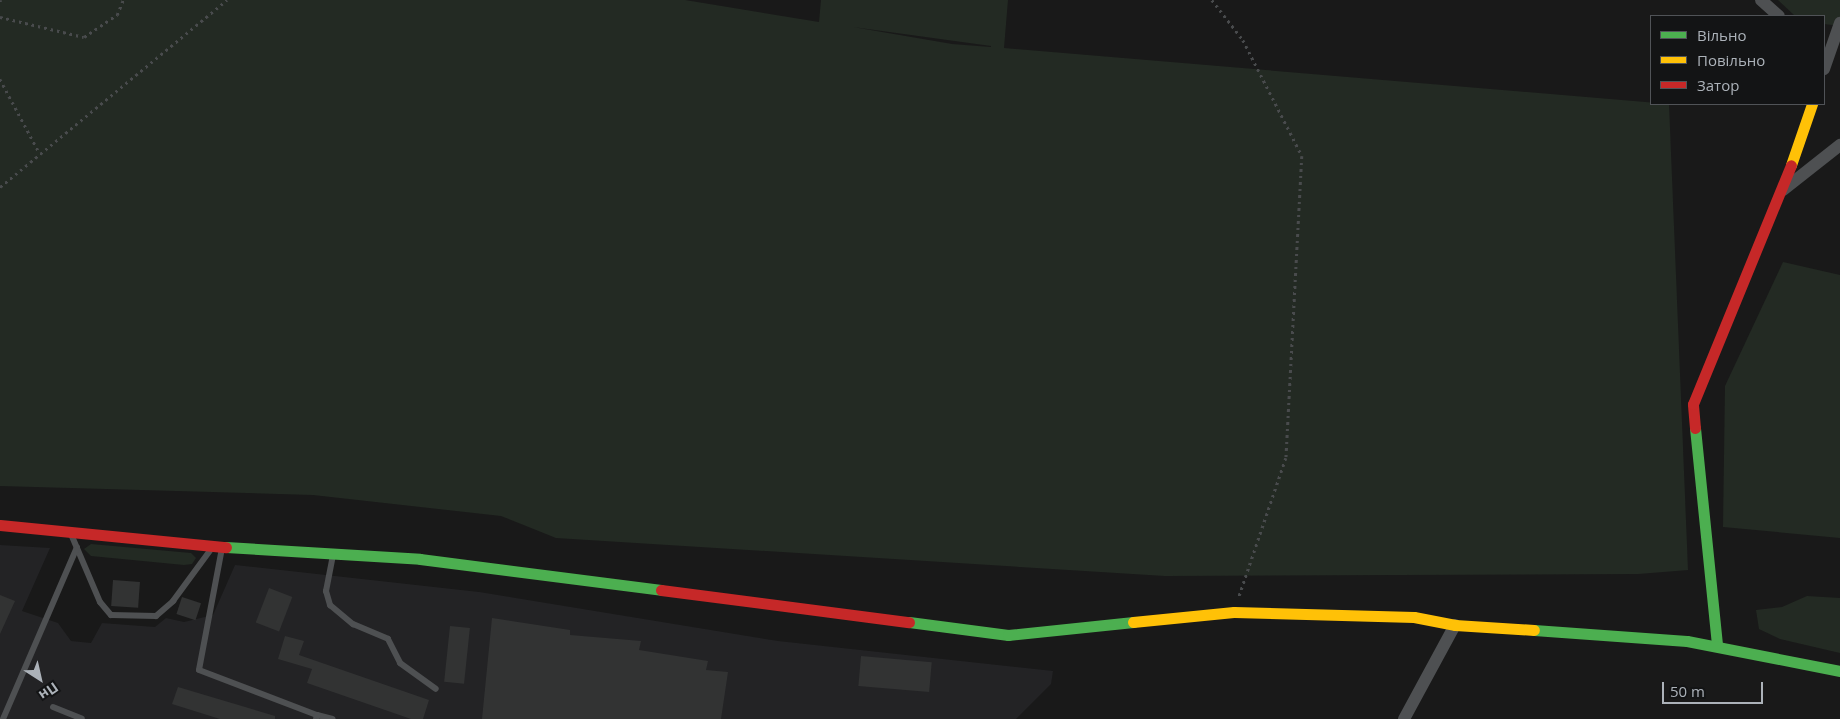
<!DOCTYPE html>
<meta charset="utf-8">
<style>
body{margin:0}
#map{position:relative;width:1840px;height:719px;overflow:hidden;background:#191919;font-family:"Open Sans",sans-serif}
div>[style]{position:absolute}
.built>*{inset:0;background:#232325}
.green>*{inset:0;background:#232a23}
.building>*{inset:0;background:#323333;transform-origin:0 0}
.path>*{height:2.5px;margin-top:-1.25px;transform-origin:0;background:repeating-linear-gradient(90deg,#494b4d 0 2.5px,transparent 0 6.5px)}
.lane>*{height:6px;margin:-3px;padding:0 3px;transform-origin:3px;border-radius:3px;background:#4e5052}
.street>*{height:12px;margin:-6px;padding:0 6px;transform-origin:6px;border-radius:6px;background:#4e5052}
.fast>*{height:11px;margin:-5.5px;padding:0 5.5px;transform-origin:5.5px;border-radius:5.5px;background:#4caf50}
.slow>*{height:11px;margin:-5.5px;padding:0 5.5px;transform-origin:5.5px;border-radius:5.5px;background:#ffc107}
.jam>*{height:11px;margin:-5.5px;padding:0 5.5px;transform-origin:5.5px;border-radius:5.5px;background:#c62828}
span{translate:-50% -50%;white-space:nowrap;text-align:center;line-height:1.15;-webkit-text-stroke:4px #131415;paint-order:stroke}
.legend{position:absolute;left:1650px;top:15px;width:175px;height:90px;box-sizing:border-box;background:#131415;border:1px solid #505357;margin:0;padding:6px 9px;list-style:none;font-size:15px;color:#acb2b9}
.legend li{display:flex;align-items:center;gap:10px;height:25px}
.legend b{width:25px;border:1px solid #505357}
.north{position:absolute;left:15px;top:654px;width:50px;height:50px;-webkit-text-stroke:4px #131415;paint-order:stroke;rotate:145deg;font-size:14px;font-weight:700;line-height:20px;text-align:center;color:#acb2b9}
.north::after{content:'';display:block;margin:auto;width:18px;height:22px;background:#acb2b9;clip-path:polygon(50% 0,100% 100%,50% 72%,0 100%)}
.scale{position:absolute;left:1662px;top:682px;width:101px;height:22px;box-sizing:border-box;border:2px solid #acb2b9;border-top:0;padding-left:6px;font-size:15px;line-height:18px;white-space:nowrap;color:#acb2b9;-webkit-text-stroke:4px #131415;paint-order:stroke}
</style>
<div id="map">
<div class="built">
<i style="clip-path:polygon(0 545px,50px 548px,22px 611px,58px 623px,71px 641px,91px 643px,102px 623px,155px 627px,166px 618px,184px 622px,213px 615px,235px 565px,479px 592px,778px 641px,1053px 671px,1051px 684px,1016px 719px,0 719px)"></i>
</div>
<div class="green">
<i style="clip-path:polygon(evenodd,0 0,685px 0,819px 22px,821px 0,1008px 0,1004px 48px,1669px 104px,1688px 570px,1638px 574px,1165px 576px,556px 538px,501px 516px,313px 495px,0 486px,0 0,853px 27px,991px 46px,991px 47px,952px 44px,853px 27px)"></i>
<i style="clip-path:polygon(1778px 0,1840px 0,1840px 26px,1824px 24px,1824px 16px,1795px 16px)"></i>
<i style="clip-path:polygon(1783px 262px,1840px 275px,1840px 538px,1723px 527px,1725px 386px)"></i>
<i style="clip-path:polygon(91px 544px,191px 553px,196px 558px,192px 564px,184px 565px,91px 556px,84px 549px)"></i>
<i style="clip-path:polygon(1807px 596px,1840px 598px,1840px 653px,1780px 639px,1759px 629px,1756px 610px,1782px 607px)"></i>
</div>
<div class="building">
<i style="left:113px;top:580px;width:27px;height:26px;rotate:4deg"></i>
<i style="left:269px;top:588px;width:25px;height:37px;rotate:21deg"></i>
<i style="clip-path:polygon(0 595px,15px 601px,0 634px)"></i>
<i style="left:182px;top:597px;width:20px;height:18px;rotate:18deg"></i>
<i style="clip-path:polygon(492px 618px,570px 630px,570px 635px,641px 641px,639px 650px,708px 661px,706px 670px,728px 672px,721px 719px,482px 719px)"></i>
<i style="left:450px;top:626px;width:20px;height:56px;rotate:6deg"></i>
<i style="clip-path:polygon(285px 636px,304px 641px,299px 655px,429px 700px,423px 719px,411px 719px,307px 683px,312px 669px,278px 659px)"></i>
<i style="left:861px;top:656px;width:71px;height:30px;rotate:5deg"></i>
<i style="clip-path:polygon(178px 687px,275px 716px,275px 719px,220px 719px,172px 704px)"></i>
</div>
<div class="path">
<i style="left:1212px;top:0;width:51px;rotate:52.2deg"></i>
<i style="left:1243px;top:40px;width:130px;rotate:63deg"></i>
<i style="left:1302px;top:156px;width:302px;rotate:93deg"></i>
<i style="left:1286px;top:458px;width:147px;rotate:108.7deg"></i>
<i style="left:0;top:2px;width:2px;rotate:-90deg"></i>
<i style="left:0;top:17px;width:86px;rotate:13.4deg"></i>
<i style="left:84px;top:37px;width:40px;rotate:-34deg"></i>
<i style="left:117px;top:15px;width:16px;rotate:-68deg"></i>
<i style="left:0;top:79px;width:83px;rotate:61.9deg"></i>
<i style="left:0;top:187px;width:294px;rotate:-39.5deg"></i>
</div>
<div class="lane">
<i style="left:71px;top:534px;width:74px;rotate:66.9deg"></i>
<i style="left:100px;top:602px;width:17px;rotate:50deg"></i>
<i style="left:111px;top:615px;width:45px;rotate:1.3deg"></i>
<i style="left:156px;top:616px;width:23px;rotate:-41deg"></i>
<i style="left:173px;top:601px;width:66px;rotate:-53.7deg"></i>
<i style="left:222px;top:548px;width:124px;rotate:100.7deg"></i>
<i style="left:199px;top:670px;width:126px;rotate:20.9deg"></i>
<i style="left:317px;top:715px;width:4px;rotate:104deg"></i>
<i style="left:333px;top:555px;width:37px;rotate:101deg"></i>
<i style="left:326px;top:591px;width:15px;rotate:74deg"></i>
<i style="left:330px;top:605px;width:30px;rotate:40deg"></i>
<i style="left:353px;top:624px;width:38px;rotate:23deg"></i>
<i style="left:388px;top:639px;width:27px;rotate:63deg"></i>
<i style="left:400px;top:663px;width:44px;rotate:35.8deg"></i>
<i style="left:53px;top:707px;width:31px;rotate:22deg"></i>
<i style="left:317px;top:715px;width:16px;rotate:14deg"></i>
<i style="left:3px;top:719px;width:187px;rotate:-66.7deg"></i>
</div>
<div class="street">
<i style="left:1761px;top:0;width:24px;rotate:42deg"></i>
<i style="left:1824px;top:69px;width:49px;rotate:-70.8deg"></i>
<i style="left:1783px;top:190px;width:73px;rotate:-38.3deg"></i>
<i style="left:1404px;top:719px;width:107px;rotate:-61.5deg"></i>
</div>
<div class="fast">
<i style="left:1695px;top:428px;width:219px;rotate:84.2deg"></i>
<i style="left:226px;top:547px;width:194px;rotate:3.5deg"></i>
<i style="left:420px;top:559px;width:243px;rotate:7.3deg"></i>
<i style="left:909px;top:622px;width:100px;rotate:7.5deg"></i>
<i style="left:1008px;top:635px;width:126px;rotate:-5.9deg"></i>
<i style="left:1534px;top:630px;width:153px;rotate:4.1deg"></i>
<i style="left:1687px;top:641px;width:156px;rotate:11.1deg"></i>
</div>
<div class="slow">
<i style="left:1791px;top:165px;width:65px;rotate:-71deg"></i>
<i style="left:1133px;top:622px;width:101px;rotate:-5.7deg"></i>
<i style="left:1234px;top:612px;width:180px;rotate:1.6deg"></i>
<i style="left:1414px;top:617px;width:42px;rotate:11deg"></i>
<i style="left:1455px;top:625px;width:79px;rotate:3.6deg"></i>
</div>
<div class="jam">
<i style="left:1695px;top:428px;width:24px;rotate:-95deg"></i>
<i style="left:1693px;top:404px;width:258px;rotate:-67.7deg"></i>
<i style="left:0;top:525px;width:227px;rotate:5.6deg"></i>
<i style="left:661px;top:590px;width:250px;rotate:7.4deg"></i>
</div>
<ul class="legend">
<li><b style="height:6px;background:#4caf50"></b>Вільно</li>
<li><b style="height:6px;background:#ffc107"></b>Повільно</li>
<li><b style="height:6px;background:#c62828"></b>Затор</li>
</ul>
<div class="north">Пн</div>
<div class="scale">50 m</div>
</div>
